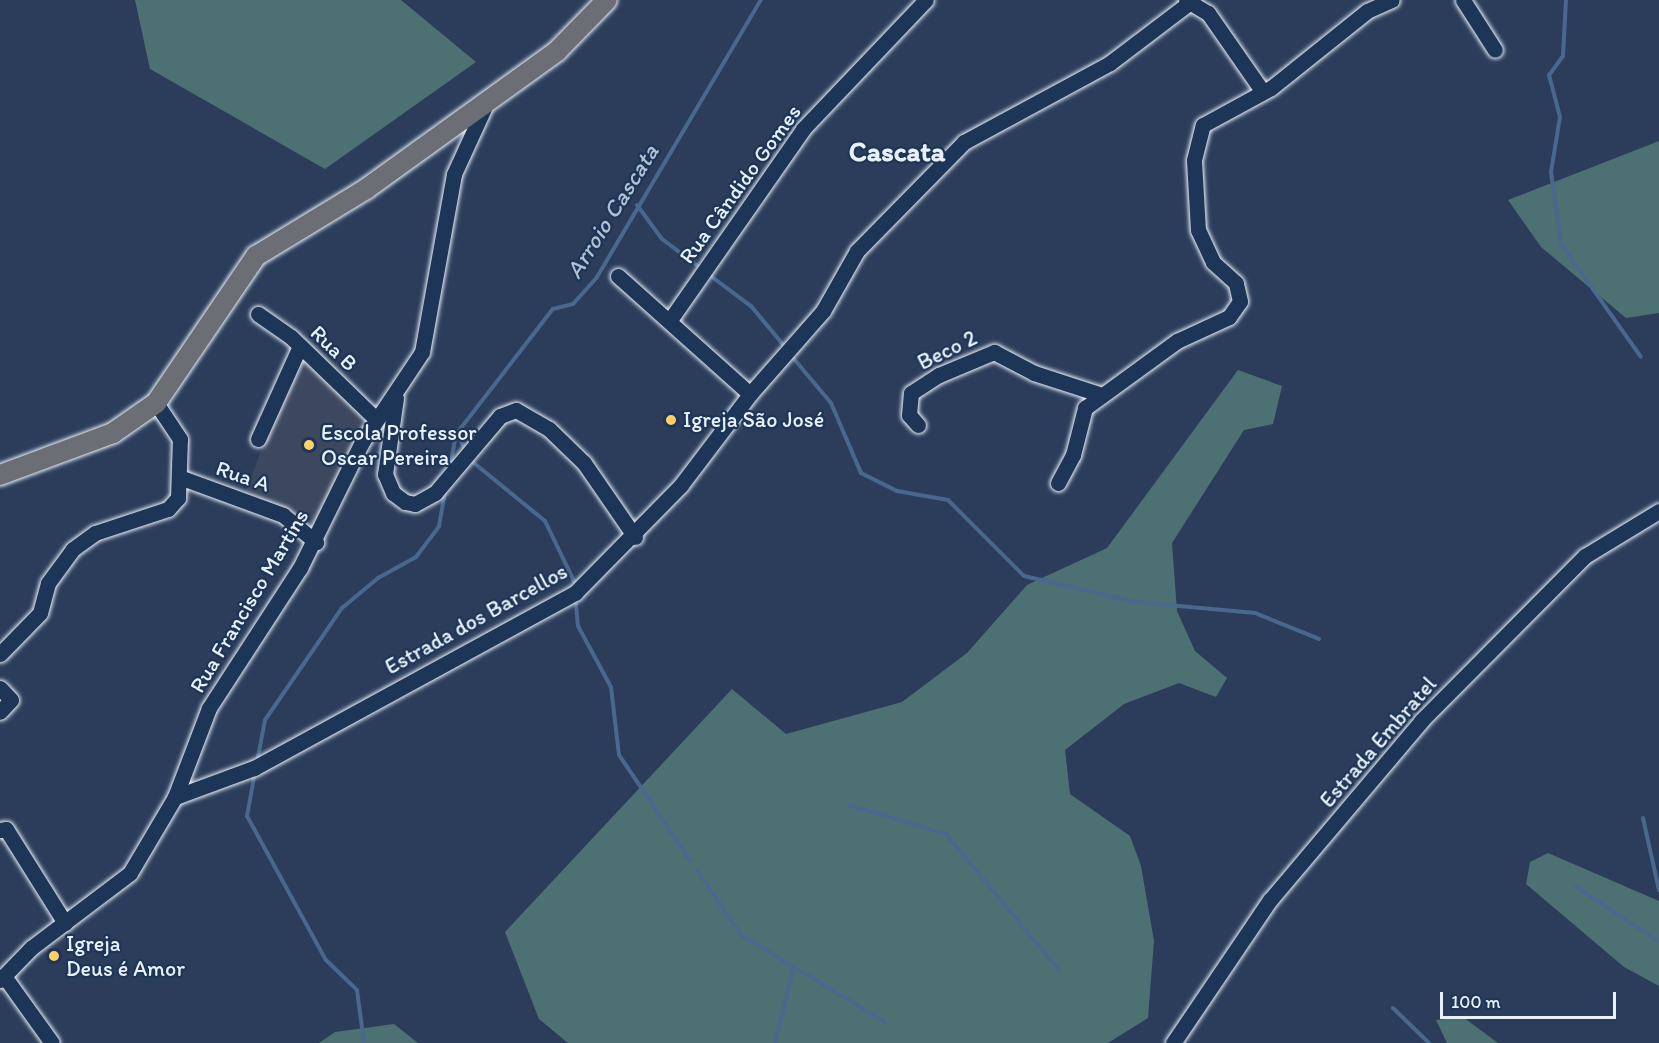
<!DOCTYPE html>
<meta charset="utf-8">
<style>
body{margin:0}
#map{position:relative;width:1659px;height:1043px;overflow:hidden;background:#2b3d5b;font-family:Itim,sans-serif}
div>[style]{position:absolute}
.built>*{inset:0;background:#3c4760}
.green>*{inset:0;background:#4d7072}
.stream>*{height:4px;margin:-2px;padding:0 2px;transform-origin:2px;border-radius:2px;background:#48688e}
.roads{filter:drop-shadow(0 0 2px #e8f1f8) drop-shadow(0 0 2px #e8f1f8)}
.minor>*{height:15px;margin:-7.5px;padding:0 7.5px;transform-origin:7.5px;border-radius:7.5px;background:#1d3557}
.major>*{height:20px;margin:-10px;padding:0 10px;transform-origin:10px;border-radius:10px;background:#6b6f75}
.dots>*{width:16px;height:16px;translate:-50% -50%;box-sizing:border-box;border:3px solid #1d3557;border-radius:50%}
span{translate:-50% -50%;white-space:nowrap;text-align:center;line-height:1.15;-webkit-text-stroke:4.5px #1d3557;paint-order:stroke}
.street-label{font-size:22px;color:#e8f1f8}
.poi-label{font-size:22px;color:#e8f1f8}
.left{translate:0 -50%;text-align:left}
.water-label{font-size:24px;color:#b0c1d3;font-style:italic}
.district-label{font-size:28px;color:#e8f1f8;font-weight:700}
.scale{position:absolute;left:1440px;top:992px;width:176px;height:27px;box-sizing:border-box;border:3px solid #e8f1f8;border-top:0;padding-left:8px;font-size:18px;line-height:21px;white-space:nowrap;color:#e8f1f8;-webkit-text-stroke:4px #1d3557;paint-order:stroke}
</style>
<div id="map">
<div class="built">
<i style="clip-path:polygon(296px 356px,325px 372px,371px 419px,319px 526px,246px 491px)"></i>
</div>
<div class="green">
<i style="clip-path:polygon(135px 0,401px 0,476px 62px,325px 169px,150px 69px)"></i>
<i style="clip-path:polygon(1659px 141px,1659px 313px,1626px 318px,1541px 247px,1508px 200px)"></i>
<i style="clip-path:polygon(1238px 370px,1282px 386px,1273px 424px,1244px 430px,1172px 543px,1177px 611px,1195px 651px,1227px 678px,1216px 697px,1179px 683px,1124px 704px,1065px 750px,1070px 794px,1130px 836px,1141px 866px,1154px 941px,1148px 1018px,1108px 1043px,568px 1043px,539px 1019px,505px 932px,732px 689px,786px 734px,902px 702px,967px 653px,1027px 585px,1107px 548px)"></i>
<i style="clip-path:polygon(1548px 853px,1659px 901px,1659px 986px,1624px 967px,1526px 884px,1530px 862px)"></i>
<i style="clip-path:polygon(1463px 1017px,1498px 1043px,1447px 1043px,1436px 1020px)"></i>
<i style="clip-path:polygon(394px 1024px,418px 1043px,319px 1043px,335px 1032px)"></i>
</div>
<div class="stream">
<i style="left:1566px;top:0;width:56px;rotate:93.1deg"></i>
<i style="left:1563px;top:56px;width:24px;rotate:126deg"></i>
<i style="left:1549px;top:75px;width:43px;rotate:75.3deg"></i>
<i style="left:1560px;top:117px;width:56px;rotate:99.3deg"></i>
<i style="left:1551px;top:172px;width:73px;rotate:82.1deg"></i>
<i style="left:1561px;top:244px;width:138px;rotate:54.7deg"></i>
<i style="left:637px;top:205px;width:42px;rotate:53.7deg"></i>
<i style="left:662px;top:239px;width:50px;rotate:36.9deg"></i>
<i style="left:708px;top:274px;width:54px;rotate:36.7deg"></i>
<i style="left:751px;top:306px;width:53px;rotate:50.3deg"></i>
<i style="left:789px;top:353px;width:65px;rotate:50deg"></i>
<i style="left:831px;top:403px;width:76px;rotate:66.8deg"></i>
<i style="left:861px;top:473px;width:40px;rotate:26.6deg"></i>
<i style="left:897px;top:491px;width:52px;rotate:10deg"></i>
<i style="left:948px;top:500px;width:107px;rotate:45deg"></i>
<i style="left:1024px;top:576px;width:114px;rotate:13.2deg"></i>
<i style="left:1135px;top:602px;width:121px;rotate:5.2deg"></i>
<i style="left:1255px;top:613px;width:69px;rotate:22.1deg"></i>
<i style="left:465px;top:450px;width:19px;rotate:-115deg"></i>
<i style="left:457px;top:433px;width:157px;rotate:-52.3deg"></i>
<i style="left:553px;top:309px;width:21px;rotate:-14deg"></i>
<i style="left:573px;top:304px;width:36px;rotate:-48deg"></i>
<i style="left:597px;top:277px;width:322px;rotate:-59.4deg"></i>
<i style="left:469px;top:459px;width:98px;rotate:39.2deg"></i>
<i style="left:545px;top:521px;width:67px;rotate:64.2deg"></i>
<i style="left:450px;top:466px;width:32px;rotate:-79deg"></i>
<i style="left:576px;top:604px;width:22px;rotate:85deg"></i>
<i style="left:578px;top:626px;width:69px;rotate:61.6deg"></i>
<i style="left:611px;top:687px;width:68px;rotate:83.3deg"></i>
<i style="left:619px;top:755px;width:127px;rotate:55.9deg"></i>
<i style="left:257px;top:762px;width:43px;rotate:-79.2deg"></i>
<i style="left:265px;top:720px;width:136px;rotate:-55.5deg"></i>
<i style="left:342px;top:608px;width:47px;rotate:-39.8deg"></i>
<i style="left:378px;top:578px;width:43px;rotate:-28.9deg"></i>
<i style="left:416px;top:557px;width:39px;rotate:-53deg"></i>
<i style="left:439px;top:526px;width:39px;rotate:-80deg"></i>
<i style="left:255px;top:772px;width:45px;rotate:100.3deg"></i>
<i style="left:247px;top:816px;width:164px;rotate:61.3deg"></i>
<i style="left:326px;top:960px;width:43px;rotate:44.1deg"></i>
<i style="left:357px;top:990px;width:53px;rotate:82.5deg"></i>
<i style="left:849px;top:805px;width:101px;rotate:16.6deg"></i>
<i style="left:946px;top:834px;width:177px;rotate:50.3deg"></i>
<i style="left:1643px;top:818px;width:74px;rotate:77.5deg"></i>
<i style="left:697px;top:870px;width:78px;rotate:55.9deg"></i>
<i style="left:741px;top:935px;width:168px;rotate:31.1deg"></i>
<i style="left:1576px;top:887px;width:99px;rotate:33deg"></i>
<i style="left:1393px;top:1008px;width:50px;rotate:44.2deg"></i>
<i style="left:775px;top:1043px;width:78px;rotate:-76deg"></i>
</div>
<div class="roads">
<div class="minor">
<i style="left:1186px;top:0;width:26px;rotate:31deg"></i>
<i style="left:1208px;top:13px;width:96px;rotate:55.2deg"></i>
<i style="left:1463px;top:0;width:59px;rotate:57.4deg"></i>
<i style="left:618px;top:276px;width:177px;rotate:41.8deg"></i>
<i style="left:258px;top:314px;width:40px;rotate:34.9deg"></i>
<i style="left:291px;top:337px;width:117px;rotate:44deg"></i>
<i style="left:670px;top:320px;width:233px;rotate:-55.1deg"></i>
<i style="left:803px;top:129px;width:178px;rotate:-46.4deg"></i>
<i style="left:396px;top:398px;width:77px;rotate:98.2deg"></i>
<i style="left:385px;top:474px;width:21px;rotate:67deg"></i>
<i style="left:393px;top:493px;width:15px;rotate:37deg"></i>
<i style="left:405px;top:502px;width:10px;rotate:11deg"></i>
<i style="left:415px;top:504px;width:23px;rotate:-29deg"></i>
<i style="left:435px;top:493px;width:101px;rotate:-49.8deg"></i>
<i style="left:500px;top:416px;width:17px;rotate:-21deg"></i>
<i style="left:516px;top:410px;width:38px;rotate:30deg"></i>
<i style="left:549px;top:429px;width:49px;rotate:44.2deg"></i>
<i style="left:584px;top:463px;width:90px;rotate:55.4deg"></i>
<i style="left:918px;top:425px;width:13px;rotate:-132deg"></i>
<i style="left:909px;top:415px;width:22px;rotate:-85deg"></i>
<i style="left:911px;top:393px;width:33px;rotate:-33deg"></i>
<i style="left:939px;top:375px;width:60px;rotate:-22.7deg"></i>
<i style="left:994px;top:352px;width:45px;rotate:27.7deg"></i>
<i style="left:1034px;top:373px;width:71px;rotate:17.9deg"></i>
<i style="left:258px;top:439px;width:102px;rotate:-65.7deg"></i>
<i style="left:182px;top:478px;width:108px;rotate:20.1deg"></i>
<i style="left:283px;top:515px;width:43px;rotate:39.3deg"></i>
<i style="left:1058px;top:483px;width:32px;rotate:-62deg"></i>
<i style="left:1073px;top:455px;width:49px;rotate:-75.7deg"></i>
<i style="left:1085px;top:408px;width:114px;rotate:-36.1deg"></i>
<i style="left:1177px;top:341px;width:57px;rotate:-24.8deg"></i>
<i style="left:1229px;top:317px;width:19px;rotate:-55deg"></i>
<i style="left:1240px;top:301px;width:18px;rotate:-103deg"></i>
<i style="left:1236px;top:283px;width:31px;rotate:-138deg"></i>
<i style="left:1213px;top:262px;width:35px;rotate:-115deg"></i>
<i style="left:1198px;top:230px;width:70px;rotate:-93.3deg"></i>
<i style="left:1194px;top:160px;width:36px;rotate:-76deg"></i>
<i style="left:1203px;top:125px;width:77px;rotate:-28.6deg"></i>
<i style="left:1271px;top:88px;width:123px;rotate:-38.7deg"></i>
<i style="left:1367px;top:11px;width:27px;rotate:-24deg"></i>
<i style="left:0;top:654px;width:57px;rotate:-45.7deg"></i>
<i style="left:40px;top:613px;width:31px;rotate:-75deg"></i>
<i style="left:48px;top:583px;width:42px;rotate:-53.7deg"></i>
<i style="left:73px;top:549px;width:27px;rotate:-36deg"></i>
<i style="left:95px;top:533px;width:77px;rotate:-18.2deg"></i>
<i style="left:168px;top:509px;width:15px;rotate:-48deg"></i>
<i style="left:178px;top:498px;width:59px;rotate:-88.1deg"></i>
<i style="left:180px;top:439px;width:43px;rotate:-123.7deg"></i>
<i style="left:0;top:688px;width:16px;rotate:47deg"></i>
<i style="left:11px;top:700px;width:16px;rotate:133deg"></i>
<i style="left:175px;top:797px;width:84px;rotate:-20.2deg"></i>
<i style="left:254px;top:768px;width:366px;rotate:-28.6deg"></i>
<i style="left:575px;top:593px;width:151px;rotate:-45.5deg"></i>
<i style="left:681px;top:485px;width:114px;rotate:-52.8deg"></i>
<i style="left:750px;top:394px;width:111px;rotate:-48.7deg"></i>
<i style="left:823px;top:311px;width:69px;rotate:-60.5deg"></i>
<i style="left:857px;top:251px;width:153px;rotate:-45.5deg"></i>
<i style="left:964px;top:142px;width:166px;rotate:-28.4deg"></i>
<i style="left:1110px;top:63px;width:104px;rotate:-37.2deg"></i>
<i style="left:0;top:830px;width:6px;rotate:-9deg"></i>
<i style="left:6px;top:829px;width:111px;rotate:57.9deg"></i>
<i style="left:4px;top:976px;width:82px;rotate:54.4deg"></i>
<i style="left:0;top:980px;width:45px;rotate:-45.9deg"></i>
<i style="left:31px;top:948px;width:124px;rotate:-37.1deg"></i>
<i style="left:130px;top:873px;width:88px;rotate:-59.4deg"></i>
<i style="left:175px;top:797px;width:95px;rotate:-69.1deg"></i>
<i style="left:209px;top:708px;width:167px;rotate:-57deg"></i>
<i style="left:300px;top:568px;width:140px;rotate:-63.8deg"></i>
<i style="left:362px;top:442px;width:108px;rotate:-56.3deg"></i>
<i style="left:422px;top:352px;width:181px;rotate:-79.8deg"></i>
<i style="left:454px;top:174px;width:79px;rotate:-65.4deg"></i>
<i style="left:1173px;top:1043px;width:173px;rotate:-55.9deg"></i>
<i style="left:1270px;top:900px;width:234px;rotate:-49.8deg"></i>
<i style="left:1421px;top:721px;width:233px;rotate:-45.2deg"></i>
<i style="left:1585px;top:556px;width:87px;rotate:-31.3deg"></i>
</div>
<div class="major">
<i style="left:0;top:475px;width:121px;rotate:-20.4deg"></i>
<i style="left:113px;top:433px;width:52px;rotate:-34.9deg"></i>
<i style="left:156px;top:403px;width:178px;rotate:-55.8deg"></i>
<i style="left:256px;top:256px;width:129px;rotate:-31.3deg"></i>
<i style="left:366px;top:189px;width:236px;rotate:-35.8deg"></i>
<i style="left:557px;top:51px;width:71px;rotate:-45.6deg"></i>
</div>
</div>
<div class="dots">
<i style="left:671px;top:420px;background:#ffd166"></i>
<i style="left:309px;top:445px;background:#ffd166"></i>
<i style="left:54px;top:956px;background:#ffd166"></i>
</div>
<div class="street-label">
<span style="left:740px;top:184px;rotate:-54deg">Rua Cândido Gomes</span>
<span style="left:334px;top:348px;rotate:44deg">Rua B</span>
<span style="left:947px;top:350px;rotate:-26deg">Beco 2</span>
<span style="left:243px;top:476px;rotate:19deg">Rua A</span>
<span style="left:249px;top:601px;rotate:-59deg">Rua Francisco Martins</span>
<span style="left:476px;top:619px;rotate:-29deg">Estrada dos Barcellos</span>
<span style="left:1378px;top:742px;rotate:-49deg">Estrada Embratel</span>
</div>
<div class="poi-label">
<span class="left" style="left:683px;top:420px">Igreja São José</span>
<span class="left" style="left:321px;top:445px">Escola Professor<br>Oscar Pereira</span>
<span class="left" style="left:66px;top:956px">Igreja<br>Deus é Amor</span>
</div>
<div class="water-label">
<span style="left:612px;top:211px;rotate:-58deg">Arroio Cascata</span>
</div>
<div class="district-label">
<span style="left:897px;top:151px">Cascata</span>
</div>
<div class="scale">100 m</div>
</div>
